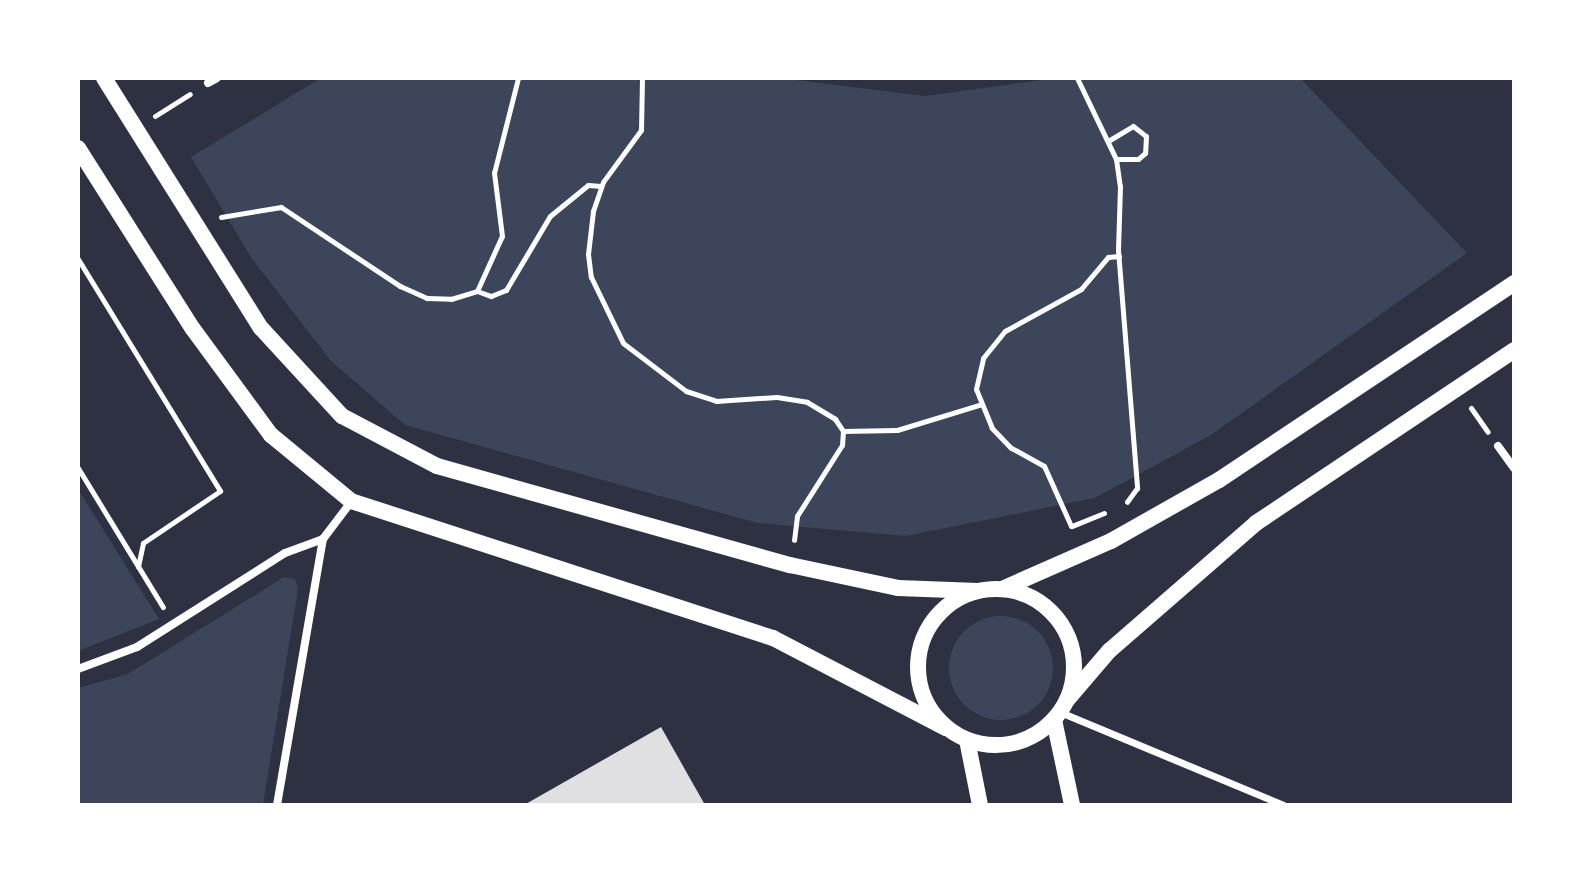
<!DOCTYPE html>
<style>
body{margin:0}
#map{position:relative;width:1592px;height:883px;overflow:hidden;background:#2d3142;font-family:Figtree,sans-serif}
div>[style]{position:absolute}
.green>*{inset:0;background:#3c4559}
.round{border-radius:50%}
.building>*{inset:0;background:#e0e0e3}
.path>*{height:5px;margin:-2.5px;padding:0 2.5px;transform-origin:2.5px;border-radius:2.5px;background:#fff}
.pedestrian>*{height:7px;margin:-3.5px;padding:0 3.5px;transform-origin:3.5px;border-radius:3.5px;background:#fff}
.minor>*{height:8px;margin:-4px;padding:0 4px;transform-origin:4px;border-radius:4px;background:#fff}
.secondary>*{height:16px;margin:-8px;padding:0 8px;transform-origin:8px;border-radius:8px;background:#fff}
.secondary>.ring{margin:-8px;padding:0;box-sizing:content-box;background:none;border:16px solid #fff;border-radius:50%}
span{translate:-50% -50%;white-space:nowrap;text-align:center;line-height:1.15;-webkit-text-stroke:6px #fff;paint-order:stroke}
.frame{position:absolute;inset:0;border:80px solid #fff;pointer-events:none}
</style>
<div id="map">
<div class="green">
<i style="clip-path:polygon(321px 78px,780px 78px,925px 96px,1056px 78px,1300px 78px,1467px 253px,1211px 435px,1095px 498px,906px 536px,757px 523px,405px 425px,331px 361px,252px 259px,191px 157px)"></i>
<i style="clip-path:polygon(78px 489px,159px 619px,78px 651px)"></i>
<i style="clip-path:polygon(284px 577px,295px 579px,298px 589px,263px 805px,78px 805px,78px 688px,128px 674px)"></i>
<i class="round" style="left:949px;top:616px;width:104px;height:104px"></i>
</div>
<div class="building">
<i style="clip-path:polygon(661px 727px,705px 805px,524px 805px)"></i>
</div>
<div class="path">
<i style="left:642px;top:78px;width:52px;rotate:91.1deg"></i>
<i style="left:641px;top:130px;width:64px;rotate:126.2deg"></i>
<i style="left:603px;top:182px;width:31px;rotate:109deg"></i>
<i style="left:593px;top:211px;width:43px;rotate:96.6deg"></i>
<i style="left:588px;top:254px;width:23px;rotate:83deg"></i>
<i style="left:591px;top:277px;width:73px;rotate:64.1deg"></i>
<i style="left:623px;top:343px;width:79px;rotate:37.3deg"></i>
<i style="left:686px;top:391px;width:32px;rotate:18deg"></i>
<i style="left:716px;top:401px;width:61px;rotate:-3.8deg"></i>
<i style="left:777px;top:397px;width:30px;rotate:9deg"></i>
<i style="left:807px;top:402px;width:33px;rotate:31deg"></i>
<i style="left:835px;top:419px;width:14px;rotate:56deg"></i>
<i style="left:843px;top:431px;width:14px;rotate:94deg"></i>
<i style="left:842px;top:445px;width:84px;rotate:122.4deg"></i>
<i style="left:797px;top:516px;width:24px;rotate:97deg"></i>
<i style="left:1077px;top:78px;width:90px;rotate:64.3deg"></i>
<i style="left:1116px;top:159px;width:27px;rotate:82deg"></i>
<i style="left:1120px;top:186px;width:64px;rotate:91.8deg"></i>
<i style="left:1118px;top:250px;width:239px;rotate:85.4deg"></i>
<i style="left:1137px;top:488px;width:17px;rotate:126deg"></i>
<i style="left:155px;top:116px;width:41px;rotate:-32.2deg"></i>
<i style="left:1108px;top:141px;width:29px;rotate:-31deg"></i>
<i style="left:1133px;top:126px;width:16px;rotate:38deg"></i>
<i style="left:1146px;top:136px;width:17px;rotate:93deg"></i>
<i style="left:1145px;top:153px;width:9px;rotate:139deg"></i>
<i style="left:1138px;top:159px;width:22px;rotate:180deg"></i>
<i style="left:221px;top:217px;width:61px;rotate:-9.5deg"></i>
<i style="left:281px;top:207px;width:143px;rotate:33.6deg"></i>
<i style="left:400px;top:286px;width:30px;rotate:24deg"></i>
<i style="left:427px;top:298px;width:24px;rotate:2deg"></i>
<i style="left:451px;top:299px;width:27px;rotate:-17deg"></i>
<i style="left:477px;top:291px;width:60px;rotate:-65.6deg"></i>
<i style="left:502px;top:236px;width:64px;rotate:-97.2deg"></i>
<i style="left:494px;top:173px;width:98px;rotate:-75.8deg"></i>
<i style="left:78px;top:259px;width:272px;rotate:58.5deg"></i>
<i style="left:220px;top:491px;width:93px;rotate:146deg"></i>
<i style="left:143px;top:543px;width:24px;rotate:102deg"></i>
<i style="left:477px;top:291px;width:15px;rotate:20deg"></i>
<i style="left:491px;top:296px;width:16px;rotate:-22deg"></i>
<i style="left:506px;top:290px;width:86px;rotate:-59.3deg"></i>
<i style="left:550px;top:216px;width:49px;rotate:-39.2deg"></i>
<i style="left:588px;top:185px;width:13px;rotate:4deg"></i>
<i style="left:1471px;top:408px;width:29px;rotate:55deg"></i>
<i style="left:843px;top:431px;width:54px;rotate:-1.1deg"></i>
<i style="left:897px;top:430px;width:86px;rotate:-17deg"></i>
<i style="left:78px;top:468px;width:163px;rotate:58.6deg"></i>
<i style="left:1104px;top:513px;width:35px;rotate:158deg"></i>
<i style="left:1071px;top:526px;width:66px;rotate:-114.2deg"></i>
<i style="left:1044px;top:466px;width:38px;rotate:-151deg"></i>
<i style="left:1011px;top:448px;width:28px;rotate:-134deg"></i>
<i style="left:992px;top:428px;width:42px;rotate:-112.3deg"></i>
<i style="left:976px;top:389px;width:32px;rotate:-77deg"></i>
<i style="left:983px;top:358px;width:35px;rotate:-51deg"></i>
<i style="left:1005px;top:331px;width:87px;rotate:-28.9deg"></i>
<i style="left:1081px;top:289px;width:42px;rotate:-49.8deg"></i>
<i style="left:1108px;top:257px;width:11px;rotate:-5deg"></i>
</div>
<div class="pedestrian">
<i style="left:1060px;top:712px;width:242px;rotate:22.6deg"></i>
</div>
<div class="minor">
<i style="left:208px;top:83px;width:10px;rotate:-29deg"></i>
<i style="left:1498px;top:446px;width:27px;rotate:54deg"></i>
<i style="left:78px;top:669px;width:63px;rotate:-20.4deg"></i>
<i style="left:137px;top:647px;width:175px;rotate:-32.4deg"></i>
<i style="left:285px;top:553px;width:40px;rotate:-20.2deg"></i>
<i style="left:323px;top:539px;width:46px;rotate:-52.9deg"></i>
<i style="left:277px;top:805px;width:270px;rotate:-80.2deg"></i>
</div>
<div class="secondary">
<i style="left:104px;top:78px;width:295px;rotate:57.9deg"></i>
<i style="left:261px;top:328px;width:120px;rotate:47.4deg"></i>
<i style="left:342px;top:416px;width:107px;rotate:27.8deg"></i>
<i style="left:437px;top:466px;width:367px;rotate:15.7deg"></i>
<i style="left:790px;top:565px;width:110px;rotate:12deg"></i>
<i style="left:898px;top:588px;width:80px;rotate:2.1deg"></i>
<i style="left:78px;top:148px;width:214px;rotate:57.6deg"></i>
<i style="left:193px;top:329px;width:132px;rotate:53.7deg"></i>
<i style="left:271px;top:435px;width:104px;rotate:39.5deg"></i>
<i style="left:351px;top:501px;width:444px;rotate:18deg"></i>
<i style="left:773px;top:638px;width:195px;rotate:27.5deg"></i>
<i style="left:1002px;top:589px;width:119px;rotate:-23.8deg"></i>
<i style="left:1111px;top:541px;width:124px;rotate:-29.5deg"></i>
<i style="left:1219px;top:480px;width:355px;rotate:-33.7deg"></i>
<i class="ring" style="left:918px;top:589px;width:140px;height:140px"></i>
<i style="left:1067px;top:700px;width:65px;rotate:-49.4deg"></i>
<i style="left:1109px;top:651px;width:195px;rotate:-41deg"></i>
<i style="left:1256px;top:523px;width:311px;rotate:-33.8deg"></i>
<i style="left:1054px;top:720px;width:87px;rotate:78deg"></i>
<i style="left:967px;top:740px;width:66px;rotate:78.7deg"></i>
</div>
<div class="frame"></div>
</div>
